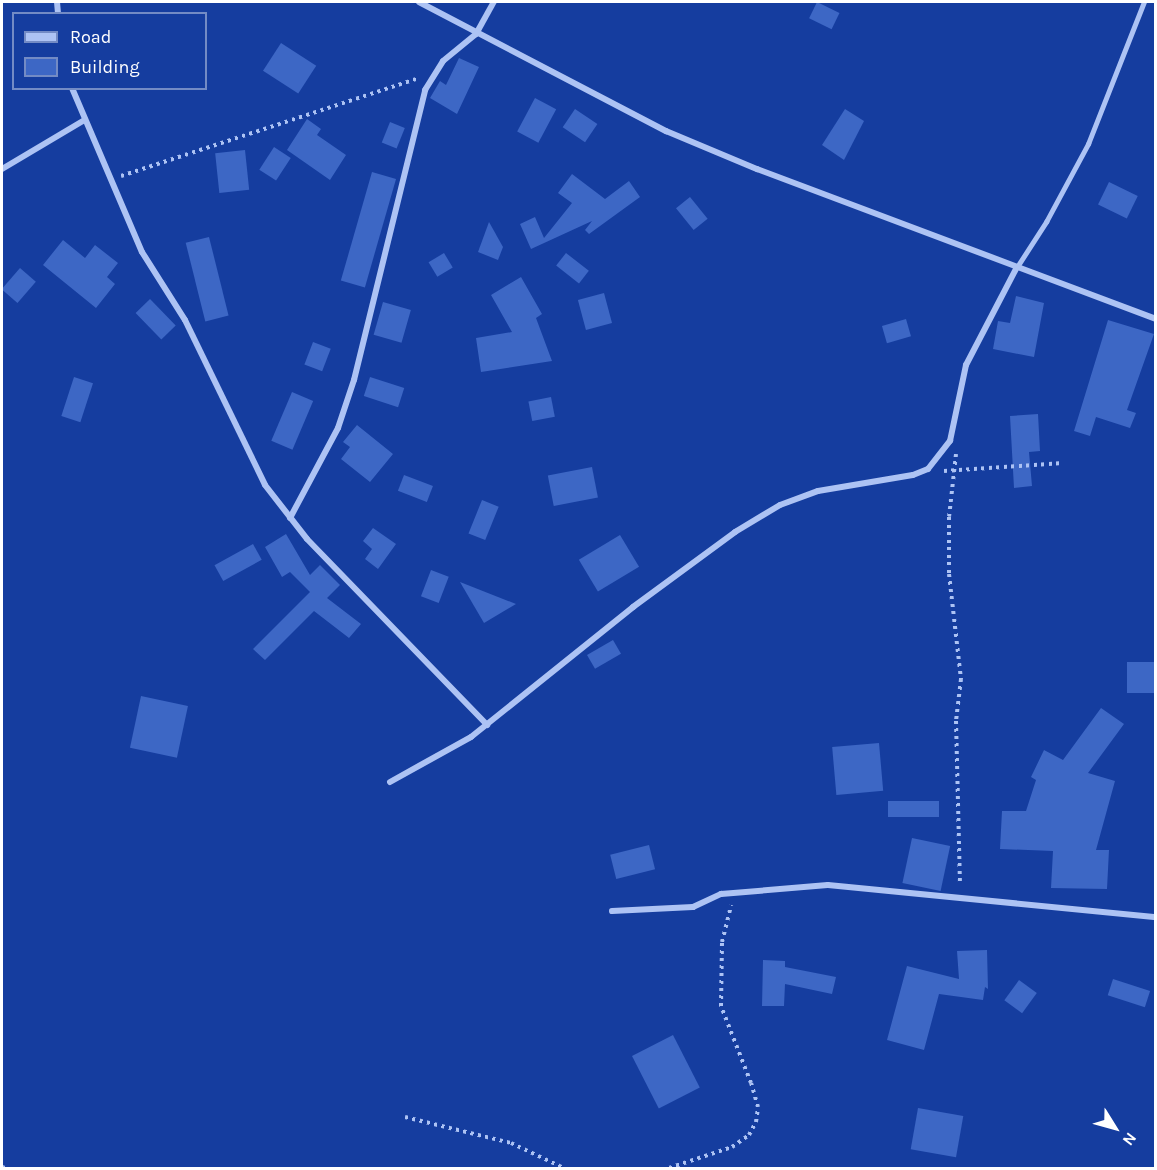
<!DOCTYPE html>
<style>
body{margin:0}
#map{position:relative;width:1157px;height:1170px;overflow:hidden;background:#153d9f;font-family:Karla,sans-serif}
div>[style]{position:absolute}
.building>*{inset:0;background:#3d67c5;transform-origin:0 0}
.path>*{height:4px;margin-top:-2px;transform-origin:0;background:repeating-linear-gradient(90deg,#adc3f4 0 3px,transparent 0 7.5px)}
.service>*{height:4.5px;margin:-2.25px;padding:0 2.25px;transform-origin:2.25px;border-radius:2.25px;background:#adc3f4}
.minor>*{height:6px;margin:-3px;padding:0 3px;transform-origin:3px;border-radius:3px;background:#adc3f4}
span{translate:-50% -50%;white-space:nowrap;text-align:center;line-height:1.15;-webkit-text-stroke:5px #153d9f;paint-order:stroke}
.frame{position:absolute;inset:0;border:3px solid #fff;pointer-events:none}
.legend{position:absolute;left:12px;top:12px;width:195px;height:78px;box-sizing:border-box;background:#153d9f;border:2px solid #738bc5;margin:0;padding:8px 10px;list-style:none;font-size:18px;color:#fff}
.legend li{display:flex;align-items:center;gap:12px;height:30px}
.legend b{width:30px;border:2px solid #738bc5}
.north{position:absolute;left:1085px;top:1098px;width:60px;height:60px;-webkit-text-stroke:4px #153d9f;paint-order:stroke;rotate:127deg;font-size:16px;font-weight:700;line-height:24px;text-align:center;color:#fff}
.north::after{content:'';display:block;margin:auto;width:21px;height:27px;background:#fff;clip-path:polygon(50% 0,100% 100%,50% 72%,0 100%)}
</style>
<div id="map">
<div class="building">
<i style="left:817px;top:2px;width:25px;height:18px;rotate:26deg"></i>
<i style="left:281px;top:43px;width:42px;height:33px;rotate:33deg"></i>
<i style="clip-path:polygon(459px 58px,479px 67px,457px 114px,430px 98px,440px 81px,446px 85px)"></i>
<i style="left:535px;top:98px;width:24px;height:38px;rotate:28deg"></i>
<i style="left:575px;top:109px;width:27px;height:22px;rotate:34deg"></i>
<i style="clip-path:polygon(845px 109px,864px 121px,844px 160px,822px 145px)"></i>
<i style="clip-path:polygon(307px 119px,321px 129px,317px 135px,346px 155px,330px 180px,287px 150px)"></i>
<i style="left:390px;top:122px;width:16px;height:22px;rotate:22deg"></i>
<i style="left:274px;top:147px;width:20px;height:27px;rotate:33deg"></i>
<i style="left:245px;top:150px;width:40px;height:30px;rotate:84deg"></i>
<i style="left:372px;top:172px;width:25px;height:113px;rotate:16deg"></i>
<i style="clip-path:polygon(572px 174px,605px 199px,629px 181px,640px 197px,589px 234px,585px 230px,592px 221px,531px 249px,520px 224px,535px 217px,544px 238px,572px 203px,558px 193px)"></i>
<i style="left:1109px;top:182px;width:32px;height:25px;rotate:26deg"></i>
<i style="left:690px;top:197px;width:28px;height:18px;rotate:51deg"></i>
<i style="clip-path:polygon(489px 222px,503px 247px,498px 260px,478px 252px)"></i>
<i style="left:209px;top:237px;width:81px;height:24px;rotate:76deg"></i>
<i style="clip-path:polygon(63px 240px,85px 258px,95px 245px,118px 263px,107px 277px,115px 284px,96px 308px,43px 265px)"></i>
<i style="left:444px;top:253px;width:17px;height:18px;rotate:59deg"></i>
<i style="left:566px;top:253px;width:29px;height:16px;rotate:38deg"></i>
<i style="left:20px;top:268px;width:21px;height:28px;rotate:41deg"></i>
<i style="clip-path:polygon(521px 277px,542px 314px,536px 318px,552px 361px,481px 372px,476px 338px,512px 332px,491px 295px)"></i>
<i style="left:604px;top:293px;width:31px;height:27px;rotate:75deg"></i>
<i style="clip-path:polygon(1016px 296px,1044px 303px,1034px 357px,993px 349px,998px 321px,1010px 323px)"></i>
<i style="left:150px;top:299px;width:37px;height:20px;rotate:46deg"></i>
<i style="left:383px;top:302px;width:29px;height:34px;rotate:16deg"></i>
<i style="left:906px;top:319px;width:18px;height:25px;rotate:74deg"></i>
<i style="clip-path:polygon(1108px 320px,1154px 334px,1127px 410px,1136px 413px,1130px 428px,1096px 417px,1090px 436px,1074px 431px)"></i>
<i style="left:313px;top:342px;width:19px;height:24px;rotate:21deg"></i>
<i style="left:74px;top:377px;width:20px;height:41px;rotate:18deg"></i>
<i style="left:370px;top:377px;width:36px;height:20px;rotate:18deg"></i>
<i style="left:292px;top:392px;width:23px;height:53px;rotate:23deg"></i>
<i style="left:551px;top:397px;width:20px;height:23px;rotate:79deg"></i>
<i style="clip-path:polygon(1038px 414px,1040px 451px,1029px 452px,1032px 486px,1014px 488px,1010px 416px)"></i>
<i style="clip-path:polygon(357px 425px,393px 454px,370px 482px,341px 459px,350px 447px,343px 442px)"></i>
<i style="left:592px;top:467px;width:31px;height:45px;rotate:79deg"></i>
<i style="left:404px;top:475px;width:31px;height:17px;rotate:21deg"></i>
<i style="left:482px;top:500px;width:18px;height:36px;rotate:22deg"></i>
<i style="clip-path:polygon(373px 528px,396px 544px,378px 569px,365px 559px,372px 549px,363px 541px)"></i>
<i style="clip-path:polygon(286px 534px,310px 575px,320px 565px,340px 585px,327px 598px,361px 624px,349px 638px,314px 611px,265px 660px,253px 649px,310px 592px,290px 572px,282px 577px,265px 547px)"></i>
<i style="left:620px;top:535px;width:37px;height:48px;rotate:59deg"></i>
<i style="left:253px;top:544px;width:18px;height:44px;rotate:61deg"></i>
<i style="left:431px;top:570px;width:19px;height:28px;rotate:21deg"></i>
<i style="clip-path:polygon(460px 582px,516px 604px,484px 623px)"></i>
<i style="left:613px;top:640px;width:16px;height:30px;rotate:60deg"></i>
<i style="left:1155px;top:662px;width:31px;height:28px;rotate:90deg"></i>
<i style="left:141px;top:696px;width:48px;height:53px;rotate:12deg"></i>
<i style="clip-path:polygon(1101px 708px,1124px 724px,1088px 773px,1115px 781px,1096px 850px,1109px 850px,1107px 889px,1051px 888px,1053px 851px,1000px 849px,1002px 811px,1026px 811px,1036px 780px,1031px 777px,1044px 750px,1063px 760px)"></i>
<i style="left:879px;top:743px;width:48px;height:47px;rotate:85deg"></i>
<i style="left:888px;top:801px;width:51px;height:16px"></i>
<i style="left:912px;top:838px;width:39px;height:46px;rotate:12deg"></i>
<i style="left:649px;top:845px;width:25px;height:40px;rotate:76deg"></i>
<i style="clip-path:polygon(987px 950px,988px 989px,985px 987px,983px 1000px,939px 994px,924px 1050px,887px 1040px,907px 966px,959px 979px,957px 951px)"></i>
<i style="clip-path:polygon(763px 960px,785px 961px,785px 967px,836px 977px,832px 994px,785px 984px,784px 1006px,762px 1006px)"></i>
<i style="left:1113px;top:979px;width:39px;height:17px;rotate:18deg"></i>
<i style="left:1019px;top:980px;width:22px;height:25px;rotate:36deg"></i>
<i style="left:673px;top:1035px;width:59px;height:46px;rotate:63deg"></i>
<i style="left:918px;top:1108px;width:46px;height:42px;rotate:10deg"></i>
</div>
<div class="path">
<i style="left:121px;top:176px;width:311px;rotate:-18.2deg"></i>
<i style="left:956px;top:454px;width:63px;rotate:96.3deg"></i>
<i style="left:949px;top:517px;width:57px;rotate:90deg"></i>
<i style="left:949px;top:574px;width:106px;rotate:83.5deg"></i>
<i style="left:961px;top:679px;width:42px;rotate:96.8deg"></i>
<i style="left:956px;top:721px;width:165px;rotate:88.6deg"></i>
<i style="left:944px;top:471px;width:119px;rotate:-3.8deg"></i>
<i style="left:405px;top:1117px;width:109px;rotate:13.8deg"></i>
<i style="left:511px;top:1143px;width:59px;rotate:25.3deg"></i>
<i style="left:2px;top:1167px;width:3px;rotate:18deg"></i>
<i style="left:669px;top:1168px;width:66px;rotate:-18.4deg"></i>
<i style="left:732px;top:1147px;width:21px;rotate:-35deg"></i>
<i style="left:749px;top:1135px;width:15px;rotate:-62deg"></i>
<i style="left:756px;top:1122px;width:15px;rotate:-82deg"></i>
<i style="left:758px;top:1107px;width:25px;rotate:-106deg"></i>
<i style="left:751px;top:1083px;width:83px;rotate:-111.3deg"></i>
<i style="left:721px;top:1006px;width:64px;rotate:-89.1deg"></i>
<i style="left:722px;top:942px;width:38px;rotate:-76deg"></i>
</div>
<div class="service">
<i style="left:1017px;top:267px;width:54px;rotate:-57.2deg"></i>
<i style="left:1046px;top:222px;width:89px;rotate:-61.7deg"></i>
<i style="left:1088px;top:144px;width:153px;rotate:-68.5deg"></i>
</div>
<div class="minor">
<i style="left:57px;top:2px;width:12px;rotate:85deg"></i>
<i style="left:419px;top:2px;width:279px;rotate:27.6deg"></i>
<i style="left:666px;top:131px;width:99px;rotate:22.7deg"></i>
<i style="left:757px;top:169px;width:426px;rotate:20.6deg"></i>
<i style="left:72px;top:88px;width:178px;rotate:66.9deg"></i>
<i style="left:142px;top:252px;width:80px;rotate:57.7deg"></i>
<i style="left:185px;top:320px;width:183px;rotate:64.1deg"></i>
<i style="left:265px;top:485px;width:68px;rotate:52.1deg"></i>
<i style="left:307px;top:539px;width:259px;rotate:45.9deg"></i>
<i style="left:2px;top:169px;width:94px;rotate:-30.7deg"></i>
<i style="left:290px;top:518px;width:102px;rotate:-61.9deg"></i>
<i style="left:338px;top:428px;width:51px;rotate:-71.6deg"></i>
<i style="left:354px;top:380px;width:299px;rotate:-76.2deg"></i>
<i style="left:425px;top:90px;width:34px;rotate:-58deg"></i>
<i style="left:443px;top:61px;width:43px;rotate:-39.3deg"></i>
<i style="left:476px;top:34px;width:37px;rotate:-61deg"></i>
<i style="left:390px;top:782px;width:93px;rotate:-29.1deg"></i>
<i style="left:471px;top:737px;width:208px;rotate:-38.7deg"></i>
<i style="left:633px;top:607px;width:127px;rotate:-36.3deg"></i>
<i style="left:735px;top:532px;width:52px;rotate:-31deg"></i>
<i style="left:780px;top:505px;width:40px;rotate:-20.2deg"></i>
<i style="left:818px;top:491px;width:96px;rotate:-9.6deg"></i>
<i style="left:913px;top:475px;width:16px;rotate:-22deg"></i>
<i style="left:928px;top:469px;width:36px;rotate:-52deg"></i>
<i style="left:950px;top:441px;width:78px;rotate:-78.1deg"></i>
<i style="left:966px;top:365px;width:110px;rotate:-62.5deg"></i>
<i style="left:612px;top:911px;width:81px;rotate:-2.8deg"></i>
<i style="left:693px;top:907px;width:31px;rotate:-25deg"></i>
<i style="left:721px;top:894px;width:107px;rotate:-4.8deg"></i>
<i style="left:828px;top:885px;width:330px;rotate:5.6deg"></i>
</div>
<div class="frame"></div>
<ul class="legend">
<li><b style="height:8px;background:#adc3f4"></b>Road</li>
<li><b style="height:16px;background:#3d67c5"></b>Building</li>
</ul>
<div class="north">N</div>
</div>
